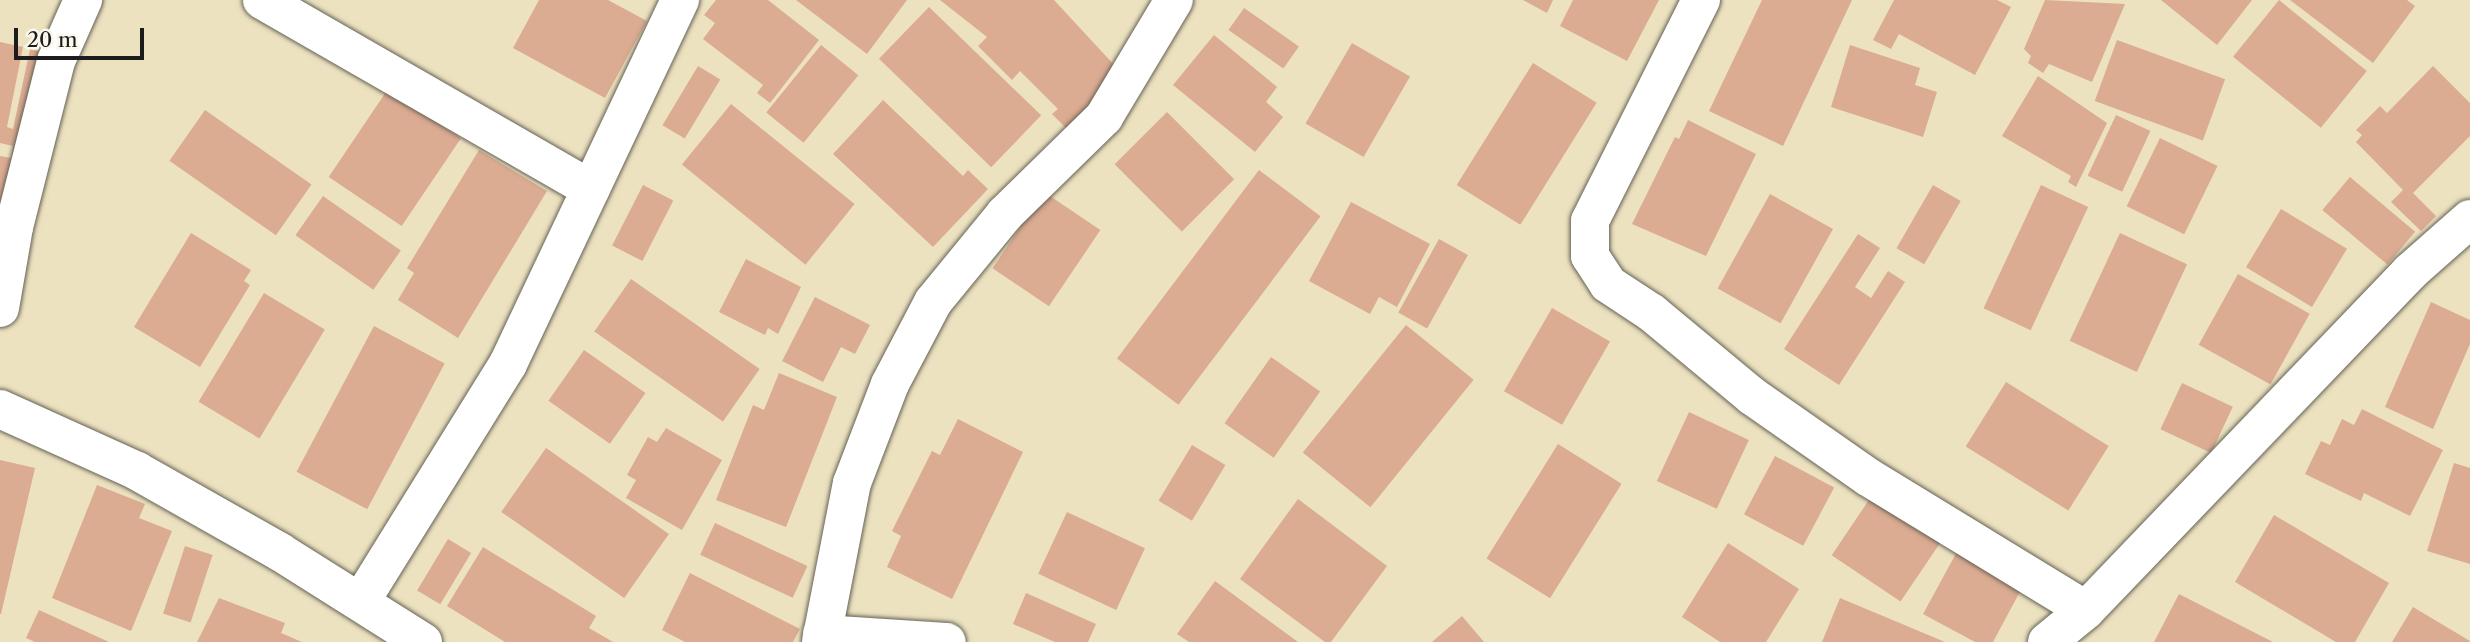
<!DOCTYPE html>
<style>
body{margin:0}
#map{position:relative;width:2470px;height:642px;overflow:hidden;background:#ece2c0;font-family:"Libre Caslon Text",serif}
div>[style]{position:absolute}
.building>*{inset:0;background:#dbab92;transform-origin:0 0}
.roads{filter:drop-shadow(0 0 2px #656155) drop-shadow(0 0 2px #656155)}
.street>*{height:38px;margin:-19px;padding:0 19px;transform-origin:19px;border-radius:19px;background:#fff}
span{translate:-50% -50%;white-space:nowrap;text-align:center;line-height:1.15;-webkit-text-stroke:5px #fbf7ec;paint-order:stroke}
.scale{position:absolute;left:14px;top:28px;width:130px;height:32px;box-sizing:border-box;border:4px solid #1c1c1c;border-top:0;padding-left:9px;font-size:21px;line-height:24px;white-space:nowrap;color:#1c1c1c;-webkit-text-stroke:5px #fbf7ec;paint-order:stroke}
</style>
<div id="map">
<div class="building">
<i style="clip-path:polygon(539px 0,608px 0,647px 21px,605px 98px,513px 48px)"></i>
<i style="clip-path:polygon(716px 0,768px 0,819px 40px,770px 103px,757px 93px,763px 85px,703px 39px,715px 23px,704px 15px)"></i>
<i style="clip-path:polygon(796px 0,907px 0,867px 54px)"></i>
<i style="clip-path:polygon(940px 0,1054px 0,1129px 81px,1074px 136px,1052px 114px,1058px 109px,1020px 71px,1012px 80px,978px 46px,987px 37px)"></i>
<i style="clip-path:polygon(1523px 0,1553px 0,1547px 13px)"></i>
<i style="clip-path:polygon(1573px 0,1659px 0,1627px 61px,1560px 26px)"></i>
<i style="clip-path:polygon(1762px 0,1852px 0,1783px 146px,1709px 111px)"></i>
<i style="clip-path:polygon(1894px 0,1997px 0,2011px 7px,1975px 75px,1899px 34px,1891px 49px,1873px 40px)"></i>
<i style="clip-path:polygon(2045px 0,2125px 4px,2092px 82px,2049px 64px,2043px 73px,2028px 63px,2031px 56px,2024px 49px)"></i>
<i style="clip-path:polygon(2161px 0,2252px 0,2217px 45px)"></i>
<i style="left:2279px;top:0;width:113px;height:73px;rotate:39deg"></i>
<i style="clip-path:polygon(2290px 0,2407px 0,2415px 6px,2373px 63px)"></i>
<i style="left:929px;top:7px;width:156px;height:72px;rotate:44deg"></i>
<i style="left:1244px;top:8px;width:67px;height:27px;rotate:35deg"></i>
<i style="clip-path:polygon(1214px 35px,1277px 87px,1266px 102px,1283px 117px,1255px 152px,1173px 85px)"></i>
<i style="left:2117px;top:40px;width:115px;height:65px;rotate:20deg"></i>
<i style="clip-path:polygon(0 42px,23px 47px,7px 127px,13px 129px,30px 49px,52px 55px,0 229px,0 156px,11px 158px,13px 146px,0 143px)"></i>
<i style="left:1352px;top:43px;width:67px;height:93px;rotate:30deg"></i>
<i style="left:821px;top:45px;width:48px;height:87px;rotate:39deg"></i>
<i style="clip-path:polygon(1850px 45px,1920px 68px,1915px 85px,1937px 92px,1923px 137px,1831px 107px)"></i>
<i style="left:1533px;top:63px;width:75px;height:144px;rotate:32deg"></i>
<i style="left:698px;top:66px;width:26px;height:69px;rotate:31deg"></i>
<i style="clip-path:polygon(2433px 66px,2470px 103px,2470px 136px,2413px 193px,2436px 216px,2421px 231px,2391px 202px,2403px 190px,2356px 142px,2362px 135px,2356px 130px,2380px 106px,2387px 113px)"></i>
<i style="clip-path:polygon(2038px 76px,2107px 123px,2076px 187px,2068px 182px,2071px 176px,2002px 136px)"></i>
<i style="left:388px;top:89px;width:88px;height:106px;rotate:34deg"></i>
<i style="clip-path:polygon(883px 100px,963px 176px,968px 170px,988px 189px,933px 247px,833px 154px)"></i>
<i style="left:731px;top:104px;width:159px;height:78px;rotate:39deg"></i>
<i style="left:205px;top:110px;width:130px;height:62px;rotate:35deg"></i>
<i style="left:1167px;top:112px;width:95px;height:74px;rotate:45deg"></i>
<i style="left:2116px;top:115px;width:38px;height:67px;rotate:25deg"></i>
<i style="clip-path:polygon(1688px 120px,1756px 154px,1706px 256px,1632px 224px,1675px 137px,1679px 139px)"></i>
<i style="left:2160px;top:138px;width:64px;height:76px;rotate:26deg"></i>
<i style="clip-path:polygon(479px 150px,547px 191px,458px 338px,398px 300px,414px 273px,407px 268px)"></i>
<i style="left:1259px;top:170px;width:77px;height:236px;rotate:37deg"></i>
<i style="left:2350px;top:177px;width:85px;height:43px;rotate:40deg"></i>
<i style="left:643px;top:185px;width:34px;height:68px;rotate:27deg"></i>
<i style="left:1933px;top:185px;width:32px;height:73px;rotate:30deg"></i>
<i style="left:2041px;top:185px;width:52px;height:136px;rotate:25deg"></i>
<i style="left:1044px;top:192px;width:68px;height:92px;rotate:34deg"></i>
<i style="left:1770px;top:194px;width:72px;height:108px;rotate:29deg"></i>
<i style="left:323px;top:196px;width:95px;height:48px;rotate:35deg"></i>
<i style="clip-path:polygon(1351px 202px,1430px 244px,1397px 307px,1379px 297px,1370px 314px,1309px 281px)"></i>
<i style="left:2281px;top:209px;width:77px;height:68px;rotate:31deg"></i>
<i style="clip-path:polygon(191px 233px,251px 270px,244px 281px,250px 285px,200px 367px,134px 327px)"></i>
<i style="left:2120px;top:233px;width:74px;height:119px;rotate:25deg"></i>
<i style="clip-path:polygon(1858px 234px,1880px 248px,1855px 287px,1871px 298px,1888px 271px,1905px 282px,1839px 385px,1784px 349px)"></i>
<i style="left:1439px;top:239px;width:33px;height:84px;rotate:29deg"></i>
<i style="clip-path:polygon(746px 259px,801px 287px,778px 334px,768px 328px,765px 335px,719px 312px)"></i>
<i style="left:2238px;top:274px;width:82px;height:81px;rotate:29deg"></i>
<i style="left:631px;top:279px;width:157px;height:64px;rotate:35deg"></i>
<i style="left:264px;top:293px;width:71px;height:127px;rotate:31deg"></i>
<i style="clip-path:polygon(815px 297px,870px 325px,855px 354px,841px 347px,823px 382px,782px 361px)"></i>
<i style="clip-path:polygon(2431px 302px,2470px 320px,2470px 344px,2433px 429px,2385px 407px)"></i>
<i style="left:1552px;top:308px;width:67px;height:96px;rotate:30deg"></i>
<i style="left:1406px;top:325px;width:87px;height:164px;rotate:39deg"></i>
<i style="left:374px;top:326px;width:80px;height:165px;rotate:28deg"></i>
<i style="left:584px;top:350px;width:75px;height:62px;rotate:35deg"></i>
<i style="left:1271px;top:357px;width:60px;height:81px;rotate:35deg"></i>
<i style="clip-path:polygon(779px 373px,837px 397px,786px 527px,716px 500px,753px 405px,764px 410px)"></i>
<i style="left:2006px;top:382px;width:121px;height:76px;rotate:32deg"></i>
<i style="left:2182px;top:383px;width:56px;height:51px;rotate:25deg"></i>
<i style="clip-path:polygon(2362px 409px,2443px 450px,2410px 516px,2364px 493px,2361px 501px,2305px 474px,2321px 441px,2330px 445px,2342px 419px,2354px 425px)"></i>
<i style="left:1689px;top:412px;width:66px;height:76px;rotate:25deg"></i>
<i style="clip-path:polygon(958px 419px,1023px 452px,952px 599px,887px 567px,901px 536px,892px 531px,932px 451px,940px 455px)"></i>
<i style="clip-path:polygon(666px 428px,722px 460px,682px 530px,626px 498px,636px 480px,627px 475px,648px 437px,657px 442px)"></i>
<i style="left:1558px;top:444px;width:75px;height:135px;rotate:32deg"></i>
<i style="left:1192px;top:445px;width:39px;height:65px;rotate:31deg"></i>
<i style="left:546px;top:448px;width:150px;height:78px;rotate:35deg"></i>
<i style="left:1775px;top:456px;width:67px;height:66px;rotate:28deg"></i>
<i style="clip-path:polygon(0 460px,35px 468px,1px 614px,0 614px)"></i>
<i style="clip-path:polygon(2454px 463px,2470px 468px,2470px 564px,2427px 551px)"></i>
<i style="clip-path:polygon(97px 485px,145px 504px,139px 518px,172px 531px,131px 631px,52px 598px)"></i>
<i style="left:1877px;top:488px;width:83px;height:81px;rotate:34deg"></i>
<i style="clip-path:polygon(1298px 499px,1387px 566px,1331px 642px,1325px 642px,1240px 579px)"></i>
<i style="left:1067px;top:512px;width:86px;height:68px;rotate:25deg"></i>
<i style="clip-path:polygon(2274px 515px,2389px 583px,2355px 642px,2336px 642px,2235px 582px)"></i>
<i style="left:715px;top:523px;width:102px;height:35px;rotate:25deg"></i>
<i style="left:448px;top:539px;width:27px;height:60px;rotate:31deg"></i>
<i style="clip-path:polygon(1728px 543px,1799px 589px,1766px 642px,1720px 642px,1682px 617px)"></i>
<i style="left:185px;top:546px;width:29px;height:71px;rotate:18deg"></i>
<i style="clip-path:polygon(483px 547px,596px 616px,589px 628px,613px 642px,505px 642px,447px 606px)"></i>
<i style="clip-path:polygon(1959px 548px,2024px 584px,1993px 642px,1975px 642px,1923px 614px)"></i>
<i style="clip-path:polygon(690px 573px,800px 629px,793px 642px,685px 642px,662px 630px)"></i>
<i style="clip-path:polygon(1215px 581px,1298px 642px,1189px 642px,1177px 634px)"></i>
<i style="clip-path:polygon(1026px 593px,1096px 624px,1088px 642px,1055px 642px,1013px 624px)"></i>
<i style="clip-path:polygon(2179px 594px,2273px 642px,2154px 642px)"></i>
<i style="clip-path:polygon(219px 598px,285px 623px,281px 633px,302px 642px,197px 642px)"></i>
<i style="clip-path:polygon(1840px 598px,1945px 642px,1822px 642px)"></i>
<i style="clip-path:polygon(2413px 607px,2470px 641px,2470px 642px,2392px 642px)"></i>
<i style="clip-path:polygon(39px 610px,109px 642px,35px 642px,26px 638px)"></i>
<i style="clip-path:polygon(1462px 616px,1484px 642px,1432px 642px)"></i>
</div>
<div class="roads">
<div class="street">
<i style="left:262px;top:0;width:379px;rotate:29.9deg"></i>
<i style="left:1701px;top:0;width:247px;rotate:116.7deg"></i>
<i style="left:1590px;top:221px;width:35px;rotate:90deg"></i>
<i style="left:1590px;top:256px;width:33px;rotate:57deg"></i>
<i style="left:1608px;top:284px;width:53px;rotate:33.4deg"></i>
<i style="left:1652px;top:313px;width:130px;rotate:39.7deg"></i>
<i style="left:1752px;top:396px;width:141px;rotate:34.9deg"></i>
<i style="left:1868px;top:477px;width:255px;rotate:31.4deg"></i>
<i style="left:0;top:308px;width:82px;rotate:-80.2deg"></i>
<i style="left:14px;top:227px;width:171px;rotate:-75.8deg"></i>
<i style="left:56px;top:61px;width:67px;rotate:-66.1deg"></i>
<i style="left:0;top:409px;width:150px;rotate:24.3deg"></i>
<i style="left:137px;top:471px;width:164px;rotate:29.5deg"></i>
<i style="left:280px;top:552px;width:169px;rotate:32.2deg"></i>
<i style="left:361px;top:601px;width:279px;rotate:-58.2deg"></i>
<i style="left:508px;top:364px;width:403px;rotate:-64.7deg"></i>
<i style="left:822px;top:634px;width:125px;rotate:3.7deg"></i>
<i style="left:821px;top:642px;width:162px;rotate:-79deg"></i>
<i style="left:852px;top:483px;width:106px;rotate:-69deg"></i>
<i style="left:890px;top:384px;width:93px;rotate:-62.3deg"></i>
<i style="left:933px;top:302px;width:114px;rotate:-50.7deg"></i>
<i style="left:1005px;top:214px;width:139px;rotate:-44.4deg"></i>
<i style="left:1104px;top:117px;width:136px;rotate:-59.1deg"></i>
<i style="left:2047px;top:642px;width:50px;rotate:-39.4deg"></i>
<i style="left:2086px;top:610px;width:468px;rotate:-46.2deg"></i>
<i style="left:2410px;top:272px;width:80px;rotate:-41.5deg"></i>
</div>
</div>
<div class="scale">20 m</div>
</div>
